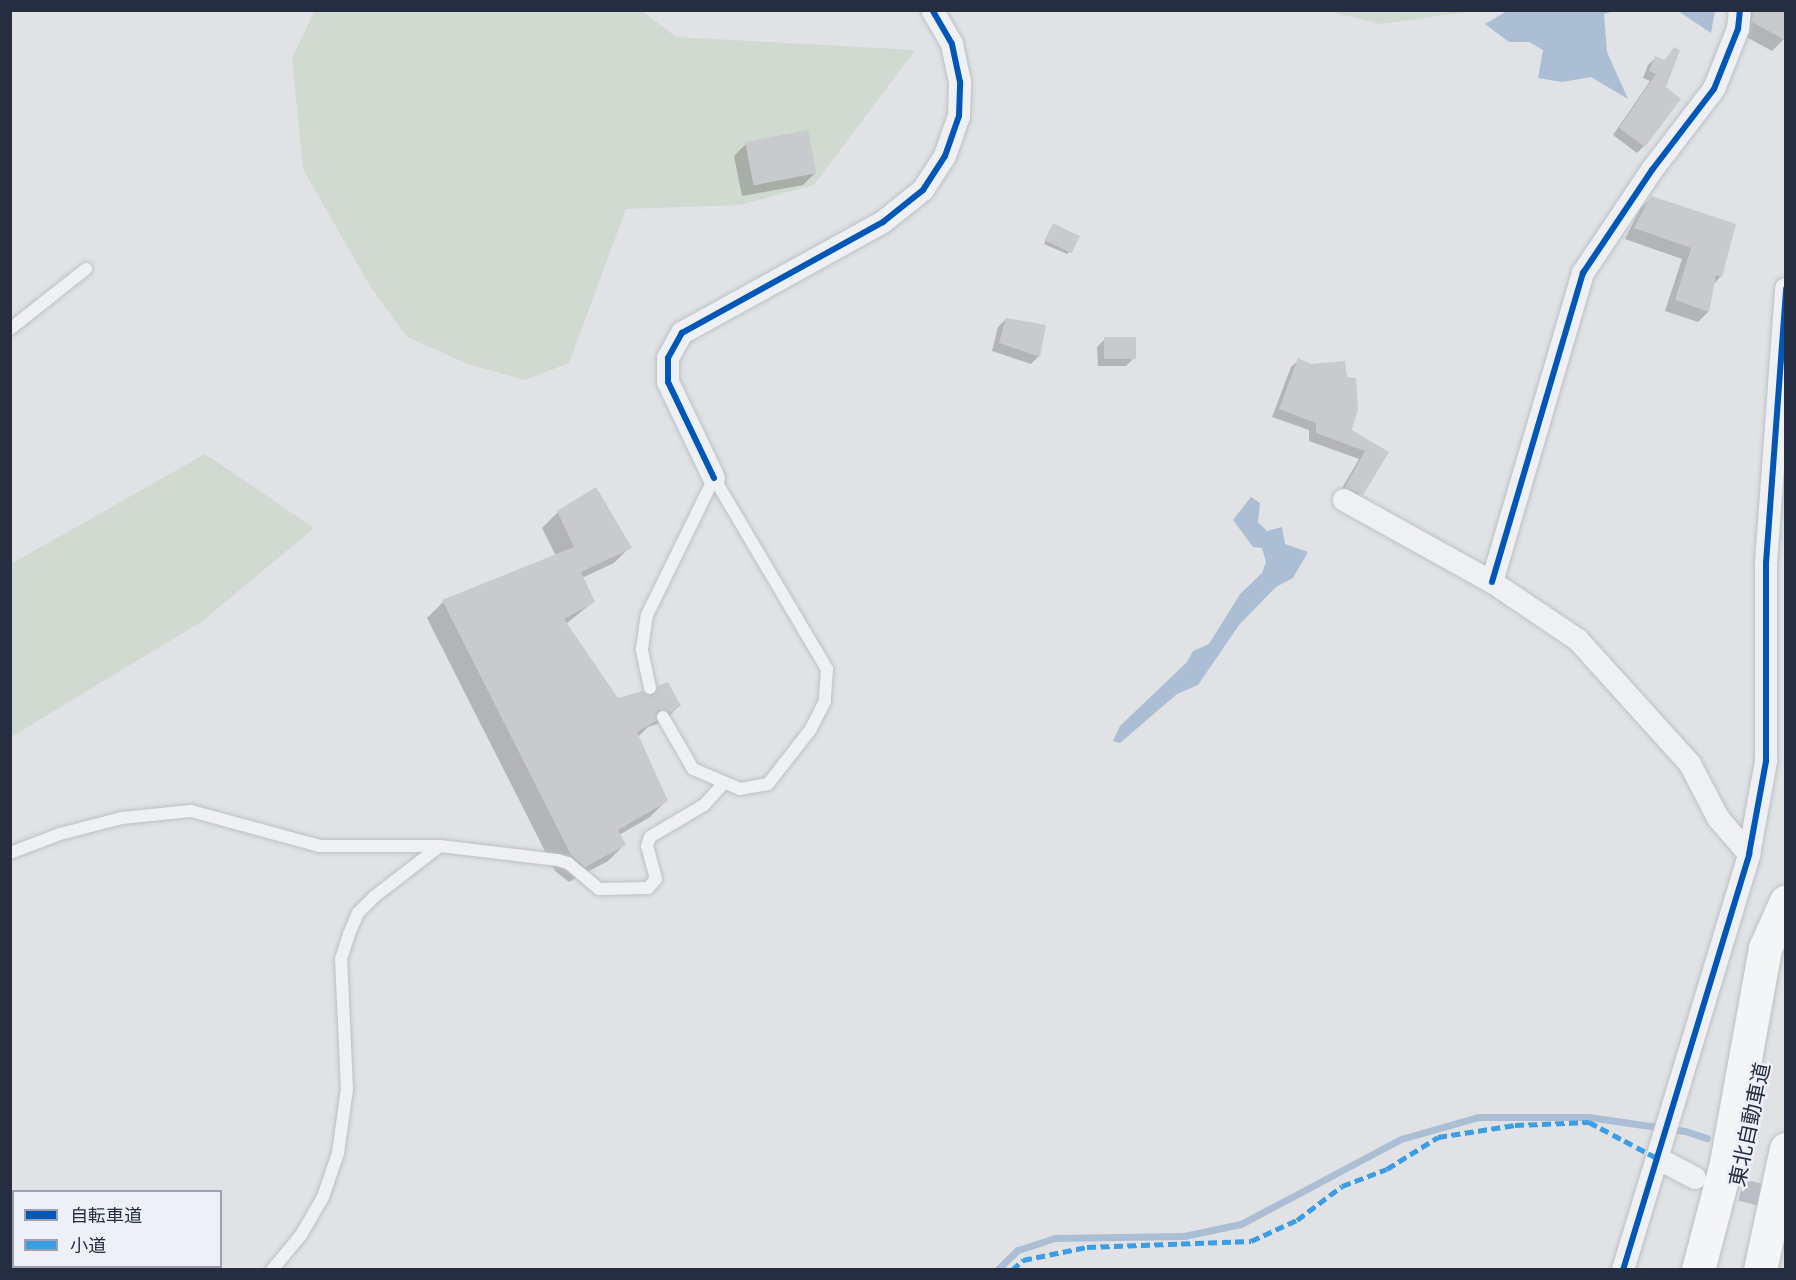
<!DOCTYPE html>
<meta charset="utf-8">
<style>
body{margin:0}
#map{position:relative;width:1796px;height:1280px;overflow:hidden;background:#e0e2e6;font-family:Overpass,"Noto Sans JP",sans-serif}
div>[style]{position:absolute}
.green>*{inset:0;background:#d0dad0}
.water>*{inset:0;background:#acbed4}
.shadow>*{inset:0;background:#0003}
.stream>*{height:7px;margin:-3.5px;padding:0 3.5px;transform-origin:3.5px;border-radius:3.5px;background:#acbed4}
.building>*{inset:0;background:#c8cace;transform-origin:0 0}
.minor-tunnel>*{height:22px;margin-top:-11px;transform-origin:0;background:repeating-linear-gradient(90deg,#bbbec5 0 22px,transparent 0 33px)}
.roads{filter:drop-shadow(0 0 2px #bec0c4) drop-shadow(0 0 2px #bec0c4)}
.service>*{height:12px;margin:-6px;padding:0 6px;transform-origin:6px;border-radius:6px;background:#eff0f3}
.minor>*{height:22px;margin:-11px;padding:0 11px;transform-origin:11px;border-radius:11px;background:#eff0f3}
.motorway>*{height:33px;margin:-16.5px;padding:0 16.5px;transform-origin:16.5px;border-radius:16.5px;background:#f4f5f6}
.quiet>*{height:4.5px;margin-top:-2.25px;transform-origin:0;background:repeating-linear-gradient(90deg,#3c9de3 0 9px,transparent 0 13.5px)}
.cycleway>*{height:6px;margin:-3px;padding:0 3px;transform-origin:3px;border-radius:3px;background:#0057b8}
span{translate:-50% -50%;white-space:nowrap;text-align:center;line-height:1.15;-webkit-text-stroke:5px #edf0f6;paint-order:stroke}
.street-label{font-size:21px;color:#252e41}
.frame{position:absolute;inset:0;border:12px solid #252e41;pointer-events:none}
.legend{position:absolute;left:12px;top:1190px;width:210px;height:78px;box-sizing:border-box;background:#edf0f6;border:2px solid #9da2ae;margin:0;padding:8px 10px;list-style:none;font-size:18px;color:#252e41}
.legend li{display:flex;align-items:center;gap:12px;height:30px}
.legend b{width:30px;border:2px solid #9da2ae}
</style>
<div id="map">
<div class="green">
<i style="clip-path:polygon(315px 10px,642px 11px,676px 37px,915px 50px,814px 185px,740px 205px,626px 209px,569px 363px,525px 380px,468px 364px,407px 337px,370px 286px,303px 169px,292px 58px)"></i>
<i style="clip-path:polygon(1328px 11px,1473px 11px,1381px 24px)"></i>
<i style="clip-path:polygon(205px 454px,314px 528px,201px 622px,11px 737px,11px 564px)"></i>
</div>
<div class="water">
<i style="clip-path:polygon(1507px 11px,1614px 11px,1604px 14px,1607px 52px,1628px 99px,1591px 77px,1562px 82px,1538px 78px,1543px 50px,1529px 42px,1509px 42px,1485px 24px)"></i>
<i style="clip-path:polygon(1678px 11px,1715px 11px,1711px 33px)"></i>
<i style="clip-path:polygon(1251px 497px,1260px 503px,1258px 522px,1267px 531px,1282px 527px,1285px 544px,1308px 552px,1293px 578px,1276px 587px,1239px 625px,1198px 685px,1177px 694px,1120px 743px,1113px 741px,1120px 726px,1187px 662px,1193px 651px,1209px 644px,1240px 594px,1262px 573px,1266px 562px,1262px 548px,1253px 547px,1233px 520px)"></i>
</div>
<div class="shadow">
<i style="clip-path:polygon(1746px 10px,1786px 10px,1786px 37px,1772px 51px,1741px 34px)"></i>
<i style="clip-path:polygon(1674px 49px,1644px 146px,1637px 153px,1613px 135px,1650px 81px,1643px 78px,1648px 65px,1655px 58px,1664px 61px)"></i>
<i style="clip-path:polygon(746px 144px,815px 173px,803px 185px,742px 196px,734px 156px)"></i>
<i style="clip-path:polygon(1651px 198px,1721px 276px,1713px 285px,1708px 312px,1698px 322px,1665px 311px,1682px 259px,1625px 239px,1640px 209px)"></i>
<i style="clip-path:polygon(1053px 225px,1071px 251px,1067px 254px,1044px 244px)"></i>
<i style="clip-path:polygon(1006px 319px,1039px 356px,1031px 364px,992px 351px,998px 327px)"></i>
<i style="clip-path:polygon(1105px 339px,1134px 358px,1126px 366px,1098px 366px,1097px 347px)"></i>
<i style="clip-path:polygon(1299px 360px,1350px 431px,1387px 453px,1354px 502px,1338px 495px,1359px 459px,1309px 441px,1309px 430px,1272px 417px,1291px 367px)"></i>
<i style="clip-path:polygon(558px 512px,630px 547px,614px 563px,582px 578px,593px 602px,566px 624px,618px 700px,649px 696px,659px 687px,679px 706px,663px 722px,648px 727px,638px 737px,666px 801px,650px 817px,619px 835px,624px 845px,608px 861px,569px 882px,555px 871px,427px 618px,443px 602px,556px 556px,542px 528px)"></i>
</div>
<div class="stream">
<i style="left:997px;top:1270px;width:29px;rotate:-44deg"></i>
<i style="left:1018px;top:1250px;width:38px;rotate:-18deg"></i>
<i style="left:1054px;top:1238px;width:130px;rotate:-0.9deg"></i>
<i style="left:1184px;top:1236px;width:58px;rotate:-11.9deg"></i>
<i style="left:1241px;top:1224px;width:181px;rotate:-28deg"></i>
<i style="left:1401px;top:1139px;width:80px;rotate:-15.9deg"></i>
<i style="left:1478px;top:1117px;width:110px"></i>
<i style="left:1588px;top:1117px;width:98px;rotate:8.2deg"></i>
<i style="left:1685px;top:1131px;width:23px;rotate:18deg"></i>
</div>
<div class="building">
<i style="clip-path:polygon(1753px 10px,1785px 10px,1785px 40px,1752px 22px)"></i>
<i style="clip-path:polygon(1674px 47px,1680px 50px,1666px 87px,1681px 99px,1645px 147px,1619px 128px,1656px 74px,1649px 71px,1655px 56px,1665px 60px)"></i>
<i style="left:808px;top:130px;width:44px;height:64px;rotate:79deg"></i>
<i style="clip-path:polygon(1651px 196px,1736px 224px,1722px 277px,1716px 275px,1709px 312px,1675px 300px,1691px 248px,1634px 228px)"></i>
<i style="left:1053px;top:223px;width:30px;height:19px;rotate:26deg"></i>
<i style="clip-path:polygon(1006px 318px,1046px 325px,1040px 357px,999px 343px)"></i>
<i style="left:1104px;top:337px;width:32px;height:22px"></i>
<i style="clip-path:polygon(1298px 358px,1311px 364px,1345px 361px,1347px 377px,1356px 378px,1358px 409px,1352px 430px,1389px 452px,1363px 495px,1345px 487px,1365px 451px,1316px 433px,1316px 423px,1279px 409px)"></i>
<i style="clip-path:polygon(596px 487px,632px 548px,581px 572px,595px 602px,564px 619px,618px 698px,642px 691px,652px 696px,658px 686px,668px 682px,681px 706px,670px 713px,658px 710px,656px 721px,637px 732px,668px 801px,618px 830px,626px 845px,585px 867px,571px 855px,442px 600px,574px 547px,557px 511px)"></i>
</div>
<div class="minor-tunnel">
<i style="left:1709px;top:1182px;width:79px;rotate:13.9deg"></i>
</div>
<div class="roads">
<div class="service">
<i style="left:10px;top:329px;width:97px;rotate:-38.3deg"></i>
<i style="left:650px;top:688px;width:40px;rotate:-102deg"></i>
<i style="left:642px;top:649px;width:34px;rotate:-82deg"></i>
<i style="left:647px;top:615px;width:153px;rotate:-63.9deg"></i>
<i style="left:714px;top:478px;width:222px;rotate:59.4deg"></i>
<i style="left:827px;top:669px;width:32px;rotate:94deg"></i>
<i style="left:825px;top:701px;width:31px;rotate:117deg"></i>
<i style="left:811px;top:729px;width:70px;rotate:128deg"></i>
<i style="left:768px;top:784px;width:28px;rotate:170deg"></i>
<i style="left:740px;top:789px;width:51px;rotate:-156.9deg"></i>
<i style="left:693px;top:769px;width:60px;rotate:-120deg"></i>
<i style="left:10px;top:853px;width:53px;rotate:-20.8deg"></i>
<i style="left:60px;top:834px;width:64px;rotate:-14.5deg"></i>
<i style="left:122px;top:818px;width:69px;rotate:-5.8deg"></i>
<i style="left:191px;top:811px;width:134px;rotate:15.2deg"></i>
<i style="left:320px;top:846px;width:120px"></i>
<i style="left:440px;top:846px;width:119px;rotate:6.8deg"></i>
<i style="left:558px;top:860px;width:10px;rotate:17deg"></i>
<i style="left:568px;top:863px;width:40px;rotate:40deg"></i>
<i style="left:599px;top:889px;width:49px;rotate:-1.2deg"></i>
<i style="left:648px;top:888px;width:12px;rotate:-48deg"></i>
<i style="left:656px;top:879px;width:34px;rotate:-105deg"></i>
<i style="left:647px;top:846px;width:9px;rotate:-72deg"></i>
<i style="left:650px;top:837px;width:63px;rotate:-30.7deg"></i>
<i style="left:704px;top:805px;width:28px;rotate:-48deg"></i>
<i style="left:272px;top:1270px;width:45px;rotate:-50.4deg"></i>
<i style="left:301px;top:1235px;width:44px;rotate:-59.9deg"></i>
<i style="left:323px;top:1197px;width:46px;rotate:-71.2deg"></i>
<i style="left:338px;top:1153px;width:65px;rotate:-82deg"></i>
<i style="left:347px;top:1089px;width:130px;rotate:-92.6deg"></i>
<i style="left:341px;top:959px;width:26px;rotate:-72deg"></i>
<i style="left:349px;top:934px;width:23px;rotate:-67deg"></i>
<i style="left:358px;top:913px;width:24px;rotate:-45deg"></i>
<i style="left:375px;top:896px;width:82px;rotate:-37.6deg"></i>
</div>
<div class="minor">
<i style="left:714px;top:478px;width:106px;rotate:-115.6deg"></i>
<i style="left:668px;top:382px;width:24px;rotate:-90deg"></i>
<i style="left:668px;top:358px;width:29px;rotate:-61deg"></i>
<i style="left:682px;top:333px;width:230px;rotate:-28.9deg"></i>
<i style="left:883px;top:222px;width:51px;rotate:-38.7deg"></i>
<i style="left:923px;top:190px;width:40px;rotate:-57.1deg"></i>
<i style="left:945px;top:156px;width:42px;rotate:-70.7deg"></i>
<i style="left:959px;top:116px;width:34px;rotate:-88deg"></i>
<i style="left:960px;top:82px;width:39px;rotate:-102deg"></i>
<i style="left:952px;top:44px;width:39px;rotate:-120deg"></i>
<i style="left:1344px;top:500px;width:169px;rotate:29deg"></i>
<i style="left:1492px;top:582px;width:104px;rotate:34deg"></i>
<i style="left:1578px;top:640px;width:167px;rotate:47.9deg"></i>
<i style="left:1690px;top:764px;width:61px;rotate:62.6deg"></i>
<i style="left:1718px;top:818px;width:48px;rotate:49.3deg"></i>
<i style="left:1492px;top:582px;width:322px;rotate:-73.6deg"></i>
<i style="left:1583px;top:273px;width:124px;rotate:-56.2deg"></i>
<i style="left:1652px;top:170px;width:102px;rotate:-52.6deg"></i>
<i style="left:1714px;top:89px;width:65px;rotate:-68.2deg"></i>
<i style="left:1738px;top:29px;width:19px;rotate:-84deg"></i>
<i style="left:1657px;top:1158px;width:43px;rotate:27.8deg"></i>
<i style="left:1623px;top:1270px;width:435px;rotate:-73.1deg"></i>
<i style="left:1749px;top:854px;width:95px;rotate:-79.6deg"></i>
<i style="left:1766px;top:761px;width:198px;rotate:-90deg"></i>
<i style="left:1766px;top:563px;width:275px;rotate:-85.8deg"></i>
</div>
<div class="motorway">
<i style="left:1698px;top:1270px;width:111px;rotate:-75.3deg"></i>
<i style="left:1726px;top:1163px;width:219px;rotate:-79.7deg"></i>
<i style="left:1765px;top:948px;width:51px;rotate:-65.9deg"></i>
<i style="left:1760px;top:1270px;width:124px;rotate:-77.9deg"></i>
</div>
</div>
<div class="quiet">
<i style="left:1012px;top:1270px;width:15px;rotate:-42deg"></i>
<i style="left:1023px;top:1260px;width:65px;rotate:-11.5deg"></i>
<i style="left:1087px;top:1247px;width:164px;rotate:-2.1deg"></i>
<i style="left:1251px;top:1241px;width:51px;rotate:-24.5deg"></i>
<i style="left:1297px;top:1220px;width:56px;rotate:-37.1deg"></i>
<i style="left:1342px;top:1186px;width:48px;rotate:-20.7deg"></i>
<i style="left:1387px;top:1169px;width:60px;rotate:-32.1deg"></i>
<i style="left:1438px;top:1137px;width:78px;rotate:-8.9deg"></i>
<i style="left:1515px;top:1125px;width:74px;rotate:-2.3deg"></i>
<i style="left:1589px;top:1122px;width:77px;rotate:27.9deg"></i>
</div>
<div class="cycleway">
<i style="left:714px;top:478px;width:106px;rotate:-115.6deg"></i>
<i style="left:668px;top:382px;width:24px;rotate:-90deg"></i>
<i style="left:668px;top:358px;width:29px;rotate:-61deg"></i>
<i style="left:682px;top:333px;width:230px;rotate:-28.9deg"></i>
<i style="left:883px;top:222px;width:51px;rotate:-38.7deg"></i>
<i style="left:923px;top:190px;width:40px;rotate:-57.1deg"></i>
<i style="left:945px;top:156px;width:42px;rotate:-70.7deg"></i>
<i style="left:959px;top:116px;width:34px;rotate:-88deg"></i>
<i style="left:960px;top:82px;width:39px;rotate:-102deg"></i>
<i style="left:952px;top:44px;width:39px;rotate:-120deg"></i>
<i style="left:1492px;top:582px;width:322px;rotate:-73.6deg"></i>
<i style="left:1583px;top:273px;width:124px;rotate:-56.2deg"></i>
<i style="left:1652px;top:170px;width:102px;rotate:-52.6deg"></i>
<i style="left:1714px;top:89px;width:65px;rotate:-68.2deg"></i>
<i style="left:1738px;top:29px;width:19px;rotate:-84deg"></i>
<i style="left:1623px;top:1270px;width:435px;rotate:-73.1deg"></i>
<i style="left:1749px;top:854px;width:95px;rotate:-79.6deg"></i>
<i style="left:1766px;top:761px;width:198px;rotate:-90deg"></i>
<i style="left:1766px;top:563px;width:275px;rotate:-85.8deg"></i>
</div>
<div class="street-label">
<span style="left:1752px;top:1125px;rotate:-78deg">東北自動車道</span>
</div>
<div class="frame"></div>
<ul class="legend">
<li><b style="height:8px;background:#0057b8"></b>自転車道</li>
<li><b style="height:8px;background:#3c9de3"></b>小道</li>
</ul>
</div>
